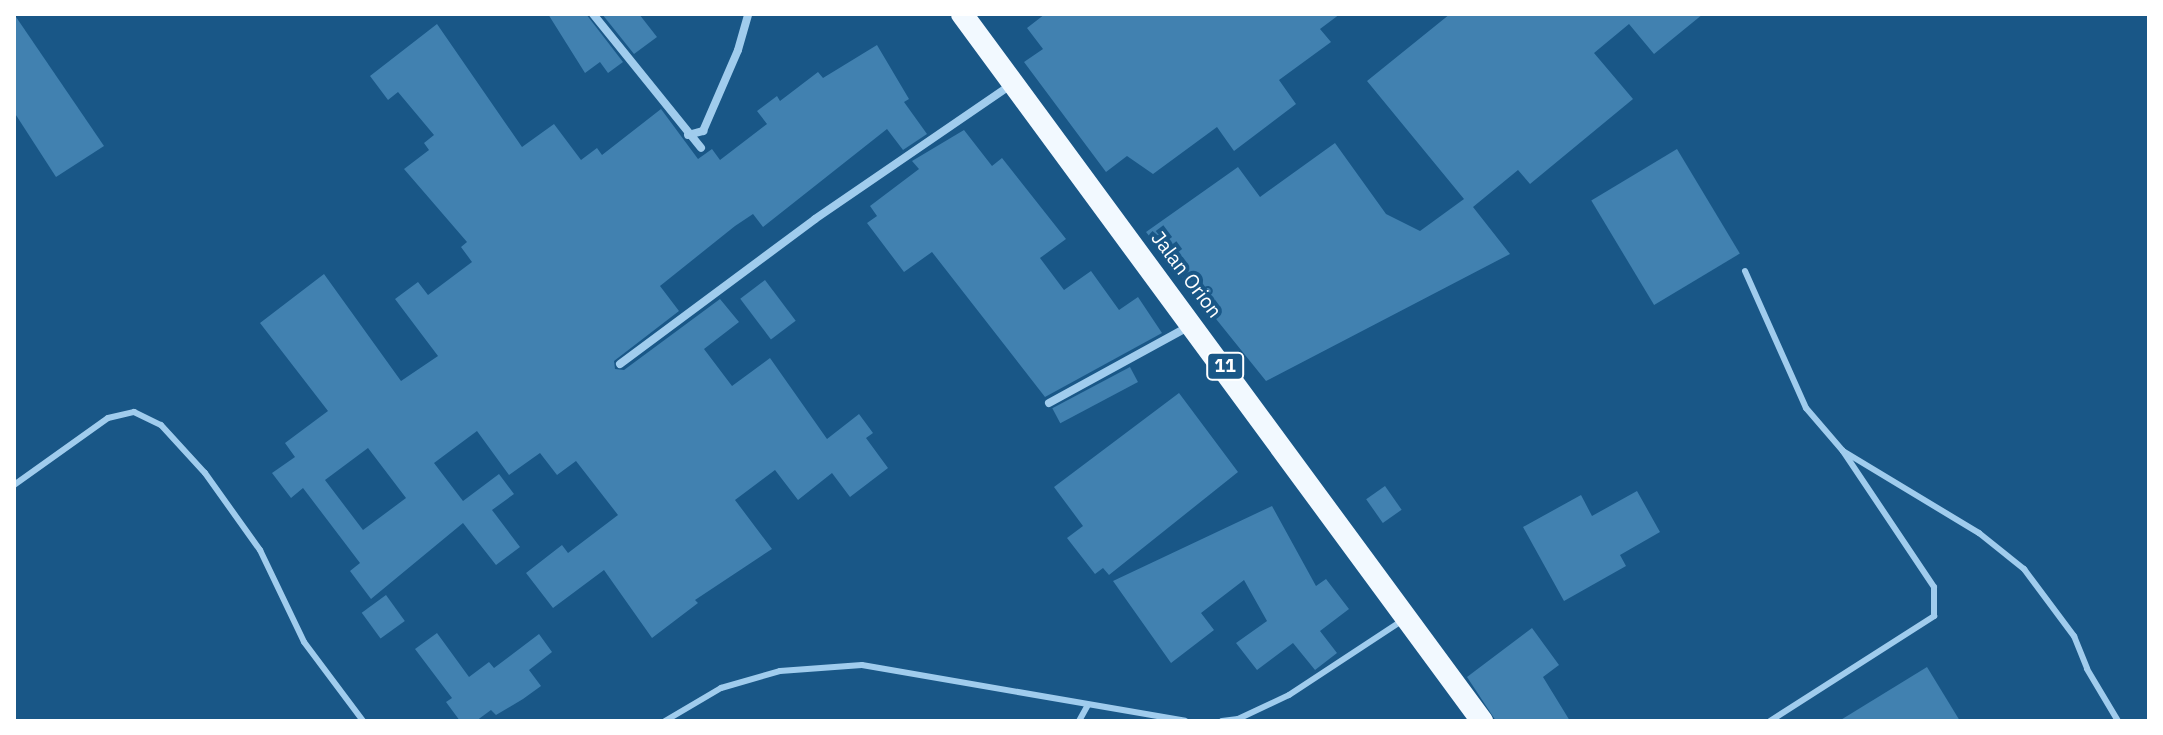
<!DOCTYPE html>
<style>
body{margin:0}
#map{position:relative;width:2163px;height:735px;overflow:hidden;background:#195787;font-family:"IBM Plex Sans",sans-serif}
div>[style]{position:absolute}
.building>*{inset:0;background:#4181b0;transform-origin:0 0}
.service>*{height:6px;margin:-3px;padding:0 3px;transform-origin:3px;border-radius:3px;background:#a0cced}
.minor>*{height:8px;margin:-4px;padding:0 4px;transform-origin:4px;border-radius:4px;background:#a0cced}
.trunk>*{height:22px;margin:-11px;padding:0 11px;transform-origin:11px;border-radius:11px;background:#f2f9ff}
span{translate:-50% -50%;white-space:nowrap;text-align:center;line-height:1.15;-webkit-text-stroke:8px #195787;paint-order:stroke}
.shield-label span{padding:2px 6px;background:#195787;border:2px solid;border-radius:6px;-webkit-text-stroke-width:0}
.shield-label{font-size:18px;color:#fff;font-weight:700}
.street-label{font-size:20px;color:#fff}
.frame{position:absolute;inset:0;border:16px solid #fff;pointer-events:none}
</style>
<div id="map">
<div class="building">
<i style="clip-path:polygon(14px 14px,104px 146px,56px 177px,14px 112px)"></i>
<i style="clip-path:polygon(548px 14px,586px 14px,623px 62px,608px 73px,600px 62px,585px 73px)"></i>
<i style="clip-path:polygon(602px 14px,639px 14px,657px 37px,634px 54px)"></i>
<i style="clip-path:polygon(1045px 14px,1340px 14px,1320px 29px,1331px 42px,1279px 80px,1296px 104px,1234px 151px,1217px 127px,1153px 174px,1127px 156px,1106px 172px,1024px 62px,1043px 49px,1027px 28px)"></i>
<i style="clip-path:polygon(1450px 14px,1703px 14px,1654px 54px,1629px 24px,1594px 53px,1633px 99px,1530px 184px,1518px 170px,1473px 207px,1510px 254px,1266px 381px,1146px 232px,1238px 167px,1260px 197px,1335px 143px,1386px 214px,1420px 231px,1464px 199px,1367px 81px)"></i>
<i style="clip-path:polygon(evenodd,437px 24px,522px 147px,554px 124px,581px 160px,597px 148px,602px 155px,661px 109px,698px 159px,712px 149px,720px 160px,767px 124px,757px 111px,777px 96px,780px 101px,818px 72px,823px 78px,877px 45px,909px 99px,904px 102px,927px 134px,903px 150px,887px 129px,763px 227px,753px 214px,735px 226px,660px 286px,679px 311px,614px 361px,615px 369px,624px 370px,720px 299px,739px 322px,704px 349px,732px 386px,770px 358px,827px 439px,859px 414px,873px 433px,866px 438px,888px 468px,850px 497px,832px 473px,798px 500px,775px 470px,735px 500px,772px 549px,695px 600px,698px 603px,652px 638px,604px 570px,553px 608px,526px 573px,562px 545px,568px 553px,618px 515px,576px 461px,557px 475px,540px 453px,509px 475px,477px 431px,434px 463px,463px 501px,499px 474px,514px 494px,492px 510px,520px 547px,496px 565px,463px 523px,371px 599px,350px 571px,360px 563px,303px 488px,291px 498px,272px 473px,295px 457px,285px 443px,328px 411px,260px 323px,324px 274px,401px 381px,438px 356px,395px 299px,418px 282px,428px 295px,472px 262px,461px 247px,467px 242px,404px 169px,429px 150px,424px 143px,434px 135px,398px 92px,388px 100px,370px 76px,437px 24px,368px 448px,406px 498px,363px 530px,325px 480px,368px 448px)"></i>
<i style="clip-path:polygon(964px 130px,992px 166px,1002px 158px,1066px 239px,1040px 258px,1064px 290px,1091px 271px,1119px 310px,1138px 297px,1162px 333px,1045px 397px,932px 252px,904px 272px,867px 223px,877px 216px,870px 206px,919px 169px,912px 161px)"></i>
<i style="left:1677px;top:149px;width:122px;height:100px;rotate:59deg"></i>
<i style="left:765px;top:280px;width:51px;height:31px;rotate:53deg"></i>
<i style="left:1130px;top:367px;width:17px;height:88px;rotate:62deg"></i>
<i style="clip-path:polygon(1179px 393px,1238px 472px,1109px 575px,1103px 568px,1095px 574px,1067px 538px,1083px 526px,1054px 487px)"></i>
<i style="left:1385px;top:486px;width:29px;height:23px;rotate:55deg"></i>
<i style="clip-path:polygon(1637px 491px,1660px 532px,1620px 555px,1626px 566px,1564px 601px,1523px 527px,1581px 495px,1592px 516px)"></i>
<i style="clip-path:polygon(1272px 506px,1316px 586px,1326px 579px,1349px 609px,1320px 631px,1337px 653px,1315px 670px,1293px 643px,1257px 670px,1236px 643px,1267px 621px,1244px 580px,1201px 613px,1214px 630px,1171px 663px,1113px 581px)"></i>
<i style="left:386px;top:595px;width:32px;height:30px;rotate:54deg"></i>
<i style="clip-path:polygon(1532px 628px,1559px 665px,1543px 677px,1570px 721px,1496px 721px,1467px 677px)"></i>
<i style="clip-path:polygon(437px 633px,469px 677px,489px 662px,494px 668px,539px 634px,552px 652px,529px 670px,541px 686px,523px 699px,496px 715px,491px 710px,476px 721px,460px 721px,446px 702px,452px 698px,415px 649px)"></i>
<i style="clip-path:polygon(1927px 667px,1960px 721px,1839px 721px)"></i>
</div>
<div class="service">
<i style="left:1745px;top:271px;width:150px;rotate:66deg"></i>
<i style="left:1806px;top:408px;width:57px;rotate:49.3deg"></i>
<i style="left:14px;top:485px;width:115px;rotate:-35.5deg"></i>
<i style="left:108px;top:418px;width:27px;rotate:-13deg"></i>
<i style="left:134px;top:412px;width:30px;rotate:26deg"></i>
<i style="left:161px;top:425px;width:65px;rotate:47.5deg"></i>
<i style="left:205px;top:473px;width:95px;rotate:54.5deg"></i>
<i style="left:260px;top:550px;width:102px;rotate:64.4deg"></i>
<i style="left:304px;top:642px;width:99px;rotate:53.2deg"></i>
<i style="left:665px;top:721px;width:65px;rotate:-30.5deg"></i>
<i style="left:721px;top:688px;width:61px;rotate:-16.1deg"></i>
<i style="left:780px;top:671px;width:82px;rotate:-4.2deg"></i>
<i style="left:862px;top:665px;width:328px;rotate:9.8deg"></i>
<i style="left:1079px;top:721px;width:18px;rotate:-61deg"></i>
<i style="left:1222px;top:721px;width:16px;rotate:-7deg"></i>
<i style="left:1238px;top:719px;width:56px;rotate:-25.2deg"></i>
<i style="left:1289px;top:695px;width:136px;rotate:-33.3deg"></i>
<i style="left:1770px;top:721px;width:195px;rotate:-32.6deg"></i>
<i style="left:1934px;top:616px;width:29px;rotate:-90deg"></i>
<i style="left:1934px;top:587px;width:164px;rotate:-123.8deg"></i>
<i style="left:1843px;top:451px;width:159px;rotate:31.1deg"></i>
<i style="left:1979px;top:533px;width:58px;rotate:38.7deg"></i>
<i style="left:2024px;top:569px;width:84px;rotate:53.3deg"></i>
<i style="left:2074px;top:636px;width:35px;rotate:68deg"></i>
<i style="left:2087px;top:669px;width:61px;rotate:59.2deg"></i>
</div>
<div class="minor">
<i style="left:593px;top:14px;width:172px;rotate:51.1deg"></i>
<i style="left:688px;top:135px;width:16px;rotate:-15deg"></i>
<i style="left:703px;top:131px;width:88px;rotate:-66.6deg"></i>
<i style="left:738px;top:50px;width:37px;rotate:-74deg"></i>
<i style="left:620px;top:364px;width:243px;rotate:-36.6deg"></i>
<i style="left:815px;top:219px;width:239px;rotate:-34.4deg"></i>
<i style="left:1049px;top:403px;width:158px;rotate:-28.7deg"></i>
</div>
<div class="trunk">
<i style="left:962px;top:14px;width:878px;rotate:53.67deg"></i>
</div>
<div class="shield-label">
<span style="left:1225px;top:366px">11</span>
</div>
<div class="street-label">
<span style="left:1187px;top:274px;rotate:53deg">Jalan Orion</span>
</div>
<div class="frame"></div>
</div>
